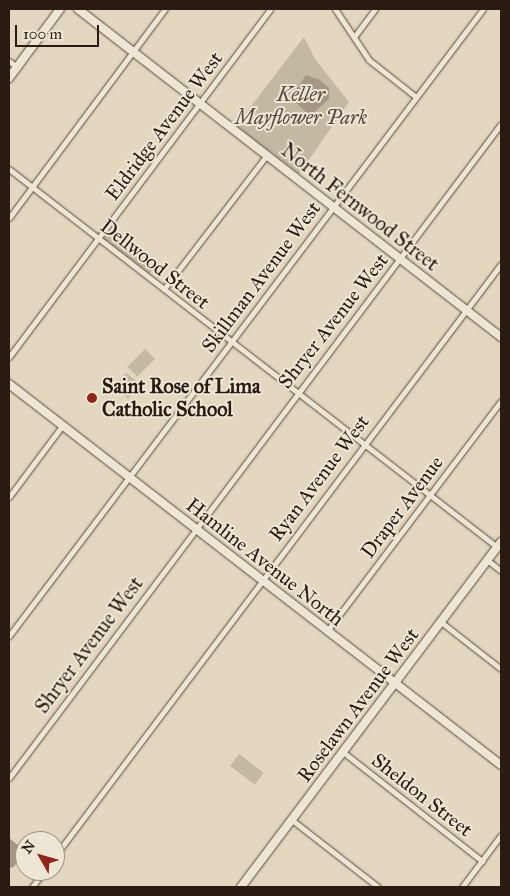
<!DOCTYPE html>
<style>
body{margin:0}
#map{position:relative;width:510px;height:896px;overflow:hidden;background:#e3d8bf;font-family:"IM FELL Great Primer",serif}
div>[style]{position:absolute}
.green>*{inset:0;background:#c3b8a1;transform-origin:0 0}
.water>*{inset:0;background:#a49884}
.roads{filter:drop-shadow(0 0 1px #584a3c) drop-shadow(0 0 1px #584a3c)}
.street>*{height:5px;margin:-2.5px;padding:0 2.5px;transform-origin:2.5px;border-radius:2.5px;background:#ede6d5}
.secondary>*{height:8px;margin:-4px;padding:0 4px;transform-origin:4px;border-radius:4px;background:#ede6d5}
.dots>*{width:14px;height:14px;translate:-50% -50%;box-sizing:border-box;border:2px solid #ede6d5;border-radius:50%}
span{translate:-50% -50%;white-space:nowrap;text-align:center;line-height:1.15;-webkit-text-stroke:4px #ede6d5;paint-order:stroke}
.park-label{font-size:20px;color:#574a3c;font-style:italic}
.street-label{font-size:20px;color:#291b11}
.poi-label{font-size:20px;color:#291b11;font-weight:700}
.left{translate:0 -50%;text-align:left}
.frame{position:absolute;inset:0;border:10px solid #291b11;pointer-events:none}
.north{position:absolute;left:15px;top:831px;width:50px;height:50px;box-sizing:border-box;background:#ede6d5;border:1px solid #9f9587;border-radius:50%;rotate:308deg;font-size:14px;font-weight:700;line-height:20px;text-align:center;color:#291b11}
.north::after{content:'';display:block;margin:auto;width:18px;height:22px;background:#8f2418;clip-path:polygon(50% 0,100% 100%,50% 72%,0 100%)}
.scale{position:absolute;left:15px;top:25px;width:84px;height:22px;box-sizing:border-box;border:2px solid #291b11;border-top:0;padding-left:6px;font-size:15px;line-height:18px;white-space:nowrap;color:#291b11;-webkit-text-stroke:4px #ede6d5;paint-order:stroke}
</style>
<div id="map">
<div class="green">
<i style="clip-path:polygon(304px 37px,315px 59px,349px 102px,299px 174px,236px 126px)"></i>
<i style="left:107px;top:234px;width:58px;height:6px;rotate:37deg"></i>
<i style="left:145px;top:349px;width:14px;height:25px;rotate:45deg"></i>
<i style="clip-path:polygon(126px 373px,139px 383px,128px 399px,115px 386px)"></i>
<i style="left:239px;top:754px;width:31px;height:15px;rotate:37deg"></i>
</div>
<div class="water">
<i style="clip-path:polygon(306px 75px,320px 80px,329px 88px,329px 99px,310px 116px,291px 98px)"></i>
<i style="clip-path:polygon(9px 838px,24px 850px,14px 867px,9px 868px)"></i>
</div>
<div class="roads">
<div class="street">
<i style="left:335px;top:9px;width:61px;rotate:56.3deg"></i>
<i style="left:369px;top:60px;width:60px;rotate:38.2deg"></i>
<i style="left:354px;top:37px;width:35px;rotate:-53deg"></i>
<i style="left:9px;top:61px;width:10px;rotate:37deg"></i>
<i style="left:9px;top:169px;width:617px;rotate:37.76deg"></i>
<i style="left:9px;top:218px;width:261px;rotate:-53.3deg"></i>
<i style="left:164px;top:289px;width:169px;rotate:-52.5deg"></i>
<i style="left:9px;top:357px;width:435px;rotate:-53.1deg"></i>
<i style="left:9px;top:497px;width:89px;rotate:-53.3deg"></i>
<i style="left:487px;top:560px;width:18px;rotate:38deg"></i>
<i style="left:441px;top:622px;width:76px;rotate:38.1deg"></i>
<i style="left:327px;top:631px;width:288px;rotate:-52.9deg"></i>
<i style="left:9px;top:636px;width:786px;rotate:-52.91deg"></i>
<i style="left:343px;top:752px;width:177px;rotate:38.1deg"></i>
<i style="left:9px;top:778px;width:818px;rotate:-53.05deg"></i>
<i style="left:292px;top:820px;width:109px;rotate:37.9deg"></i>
<i style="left:55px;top:856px;width:741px;rotate:-53.01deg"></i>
<i style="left:32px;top:887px;width:20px;rotate:-53deg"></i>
<i style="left:462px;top:887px;width:65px;rotate:-53.1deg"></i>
</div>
<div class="secondary">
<i style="left:78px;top:9px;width:535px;rotate:37.79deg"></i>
<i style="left:9px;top:78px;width:86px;rotate:-53.5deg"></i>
<i style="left:9px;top:384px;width:622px;rotate:37.75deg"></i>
<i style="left:241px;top:887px;width:432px;rotate:-53deg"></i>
</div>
</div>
<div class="dots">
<i style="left:92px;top:398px;background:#8f2418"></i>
</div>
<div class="park-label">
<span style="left:301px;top:106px">Keller<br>Mayflower Park</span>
</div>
<div class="street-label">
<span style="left:164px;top:126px;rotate:-53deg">Eldridge Avenue West</span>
<span style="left:360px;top:207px;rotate:38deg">North Fernwood Street</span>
<span style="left:155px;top:264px;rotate:38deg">Dellwood Street</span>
<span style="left:261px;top:277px;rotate:-53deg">Skillman Avenue West</span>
<span style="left:333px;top:321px;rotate:-52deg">Shryer Avenue West</span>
<span style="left:319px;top:478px;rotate:-53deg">Ryan Avenue West</span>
<span style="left:402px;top:507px;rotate:-53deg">Draper Avenue</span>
<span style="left:265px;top:562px;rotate:38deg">Hamline Avenue North</span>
<span style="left:89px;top:645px;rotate:-53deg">Shryer Avenue West</span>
<span style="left:358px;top:705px;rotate:-53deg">Roselawn Avenue West</span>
<span style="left:422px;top:795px;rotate:38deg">Sheldon Street</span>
</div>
<div class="poi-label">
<span class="left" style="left:102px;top:398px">Saint Rose of Lima<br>Catholic School</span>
</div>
<div class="frame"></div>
<div class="north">N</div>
<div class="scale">100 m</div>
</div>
